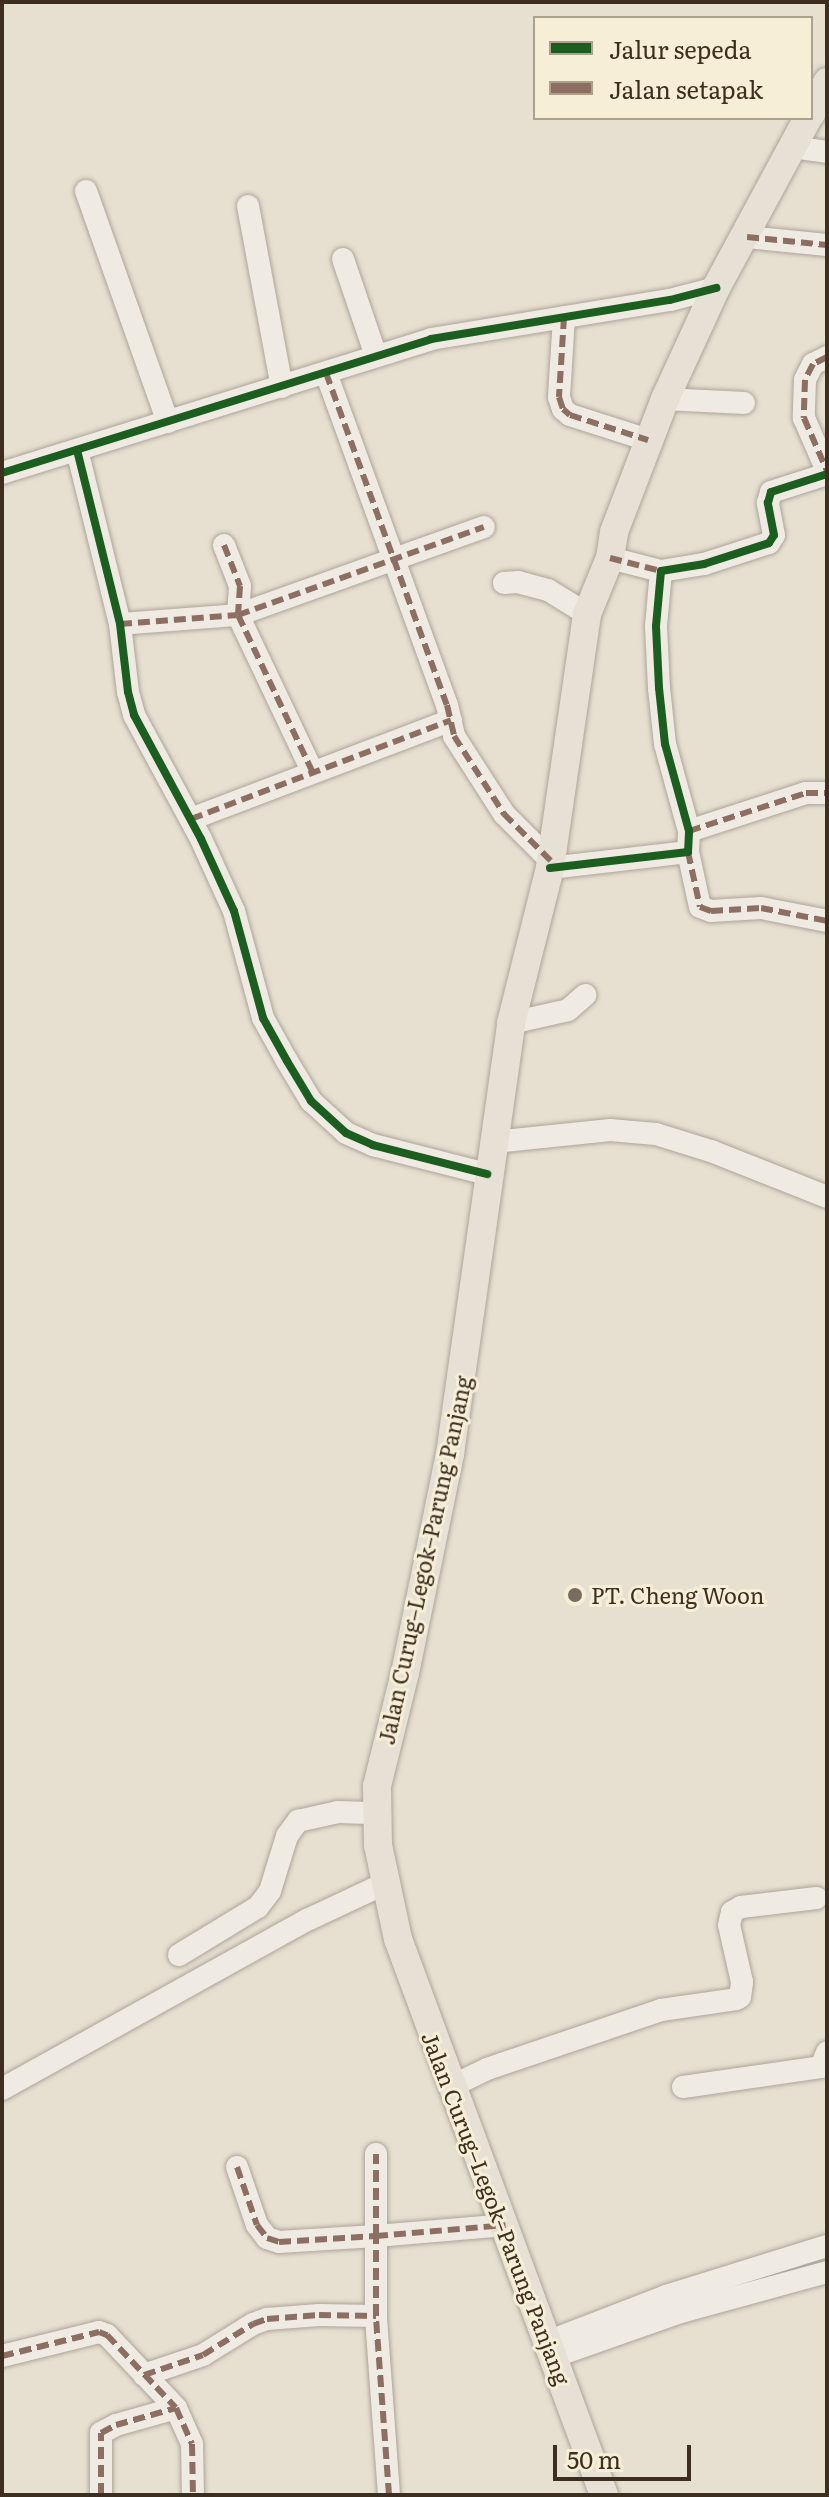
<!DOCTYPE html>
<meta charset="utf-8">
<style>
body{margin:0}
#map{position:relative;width:829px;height:2497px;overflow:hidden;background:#e7e0d1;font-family:Literata,serif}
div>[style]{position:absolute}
.roads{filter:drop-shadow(0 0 2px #ada599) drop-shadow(0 0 2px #ada599)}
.minor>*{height:22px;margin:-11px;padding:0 11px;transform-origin:11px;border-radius:11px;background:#efebe3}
.major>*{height:28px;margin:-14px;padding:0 14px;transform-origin:14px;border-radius:14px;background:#e6e1d4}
.quiet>*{height:6px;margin-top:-3px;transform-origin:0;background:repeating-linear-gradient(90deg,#8d6e63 0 12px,transparent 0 18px)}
.cycleway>*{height:8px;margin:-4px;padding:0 4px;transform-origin:4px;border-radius:4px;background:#1b5e20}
.dots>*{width:22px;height:22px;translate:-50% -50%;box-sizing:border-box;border:4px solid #f7eed8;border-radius:50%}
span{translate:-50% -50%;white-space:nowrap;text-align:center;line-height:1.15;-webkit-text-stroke:6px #f7eed8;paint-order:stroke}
.street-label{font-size:22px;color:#3d2e20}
.poi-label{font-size:22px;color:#3d2e20}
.left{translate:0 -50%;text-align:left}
.frame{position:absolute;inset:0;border:4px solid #3d2e20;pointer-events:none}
.legend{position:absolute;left:533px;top:16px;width:280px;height:104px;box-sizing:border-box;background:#f7eed8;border:2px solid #ada18e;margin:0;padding:10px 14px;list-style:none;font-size:24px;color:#3d2e20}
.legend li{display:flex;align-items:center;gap:16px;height:40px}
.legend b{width:40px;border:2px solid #ada18e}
.scale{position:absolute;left:553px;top:2445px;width:138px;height:36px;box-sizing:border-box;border:4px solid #3d2e20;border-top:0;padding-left:10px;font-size:24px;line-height:28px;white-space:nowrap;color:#3d2e20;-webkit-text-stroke:6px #f7eed8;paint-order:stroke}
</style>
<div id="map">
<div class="roads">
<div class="minor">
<i style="left:792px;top:147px;width:35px;rotate:8deg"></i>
<i style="left:86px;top:191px;width:245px;rotate:70.5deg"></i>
<i style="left:248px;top:206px;width:184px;rotate:79.4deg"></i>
<i style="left:747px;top:237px;width:80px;rotate:5.7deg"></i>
<i style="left:343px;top:259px;width:102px;rotate:71.2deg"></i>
<i style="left:564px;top:317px;width:80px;rotate:93.6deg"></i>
<i style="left:559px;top:397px;width:13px;rotate:72deg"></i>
<i style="left:563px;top:409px;width:9px;rotate:41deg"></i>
<i style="left:570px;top:415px;width:82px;rotate:17.8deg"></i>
<i style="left:827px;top:357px;width:16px;rotate:153deg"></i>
<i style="left:813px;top:364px;width:18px;rotate:117deg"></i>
<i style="left:805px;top:380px;width:38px;rotate:92deg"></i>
<i style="left:804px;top:418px;width:58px;rotate:66.5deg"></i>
<i style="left:326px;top:373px;width:353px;rotate:70deg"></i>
<i style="left:447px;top:705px;width:32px;rotate:77deg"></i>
<i style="left:454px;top:736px;width:93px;rotate:57.3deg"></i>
<i style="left:504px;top:814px;width:66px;rotate:45deg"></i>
<i style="left:665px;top:399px;width:79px;rotate:2.9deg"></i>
<i style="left:77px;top:450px;width:179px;rotate:76.1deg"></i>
<i style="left:120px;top:624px;width:68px;rotate:83.3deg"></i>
<i style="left:128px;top:692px;width:24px;rotate:75deg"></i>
<i style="left:134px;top:715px;width:141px;rotate:61.6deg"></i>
<i style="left:201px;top:839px;width:79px;rotate:65.4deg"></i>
<i style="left:234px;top:911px;width:111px;rotate:74.8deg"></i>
<i style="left:263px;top:1018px;width:49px;rotate:60.8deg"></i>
<i style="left:287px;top:1061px;width:47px;rotate:59deg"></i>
<i style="left:311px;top:1101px;width:47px;rotate:42.4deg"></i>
<i style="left:346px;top:1133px;width:30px;rotate:24deg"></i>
<i style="left:373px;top:1145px;width:118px;rotate:14.3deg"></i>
<i style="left:2px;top:473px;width:449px;rotate:-17.3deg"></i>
<i style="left:431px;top:339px;width:242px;rotate:-9.3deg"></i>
<i style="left:670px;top:300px;width:48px;rotate:-14.6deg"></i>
<i style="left:224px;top:545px;width:44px;rotate:68.7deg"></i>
<i style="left:240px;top:586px;width:29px;rotate:94deg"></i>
<i style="left:238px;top:615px;width:173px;rotate:64.6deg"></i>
<i style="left:610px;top:558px;width:53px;rotate:14.3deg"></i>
<i style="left:504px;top:583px;width:14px;rotate:-4deg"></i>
<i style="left:518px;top:582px;width:31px;rotate:15deg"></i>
<i style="left:548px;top:590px;width:46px;rotate:31.6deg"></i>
<i style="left:120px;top:624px;width:118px;rotate:-4.4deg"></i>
<i style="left:238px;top:615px;width:261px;rotate:-19.7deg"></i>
<i style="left:191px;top:819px;width:278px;rotate:-20.8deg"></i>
<i style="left:689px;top:831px;width:123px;rotate:-18deg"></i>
<i style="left:806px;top:793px;width:21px"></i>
<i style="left:688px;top:852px;width:56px;rotate:77.7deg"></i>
<i style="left:700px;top:907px;width:12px;rotate:20deg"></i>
<i style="left:711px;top:911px;width:50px;rotate:-3.4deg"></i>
<i style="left:761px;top:908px;width:67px;rotate:11.1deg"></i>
<i style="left:550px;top:868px;width:139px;rotate:-6.6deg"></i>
<i style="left:688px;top:852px;width:21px;rotate:-87deg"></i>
<i style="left:689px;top:831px;width:90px;rotate:-105.4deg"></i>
<i style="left:665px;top:744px;width:56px;rotate:-96.1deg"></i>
<i style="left:659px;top:688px;width:62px;rotate:-92.8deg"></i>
<i style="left:656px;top:626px;width:55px;rotate:-84.8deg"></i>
<i style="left:661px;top:571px;width:44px;rotate:-9.2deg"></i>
<i style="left:704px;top:564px;width:68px;rotate:-17.9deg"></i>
<i style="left:769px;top:543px;width:9px;rotate:-58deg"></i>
<i style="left:774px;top:535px;width:33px;rotate:-101deg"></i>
<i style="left:768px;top:503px;width:11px;rotate:-75deg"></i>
<i style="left:771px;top:492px;width:59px;rotate:-17.8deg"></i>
<i style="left:511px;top:1023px;width:58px;rotate:-12.8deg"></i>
<i style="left:568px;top:1010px;width:23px;rotate:-41deg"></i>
<i style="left:494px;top:1142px;width:117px;rotate:-5.9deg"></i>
<i style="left:610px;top:1130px;width:46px;rotate:5deg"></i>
<i style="left:656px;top:1134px;width:58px;rotate:17.2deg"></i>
<i style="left:711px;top:1151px;width:125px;rotate:21.6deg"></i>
<i style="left:179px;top:1955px;width:92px;rotate:-31.3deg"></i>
<i style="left:258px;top:1907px;width:20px;rotate:-53deg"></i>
<i style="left:270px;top:1891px;width:58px;rotate:-72.8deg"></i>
<i style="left:287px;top:1836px;width:19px;rotate:-54deg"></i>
<i style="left:298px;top:1821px;width:41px;rotate:-12.7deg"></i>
<i style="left:338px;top:1812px;width:38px;rotate:2deg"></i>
<i style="left:450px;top:2087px;width:41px;rotate:-25.9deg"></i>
<i style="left:487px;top:2069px;width:184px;rotate:-18.7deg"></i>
<i style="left:661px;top:2010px;width:76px;rotate:-8.3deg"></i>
<i style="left:736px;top:1999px;width:4px;rotate:-27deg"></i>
<i style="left:740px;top:1997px;width:15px;rotate:-82deg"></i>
<i style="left:742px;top:1982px;width:58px;rotate:-102.8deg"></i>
<i style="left:729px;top:1925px;width:13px;rotate:-77deg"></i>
<i style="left:732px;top:1912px;width:10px;rotate:-29deg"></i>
<i style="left:741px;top:1907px;width:76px;rotate:-6.8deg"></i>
<i style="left:683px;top:2087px;width:139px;rotate:-8.2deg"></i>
<i style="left:821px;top:2067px;width:16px;rotate:-68deg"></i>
<i style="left:2px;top:2089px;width:349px;rotate:-29deg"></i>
<i style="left:307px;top:1920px;width:85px;rotate:-25.1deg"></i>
<i style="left:237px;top:2167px;width:61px;rotate:71deg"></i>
<i style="left:257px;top:2225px;width:16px;rotate:52deg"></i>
<i style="left:267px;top:2238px;width:13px;rotate:18deg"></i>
<i style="left:279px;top:2242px;width:97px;rotate:-3.5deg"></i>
<i style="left:376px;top:2236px;width:82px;rotate:-90deg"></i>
<i style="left:547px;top:2342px;width:128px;rotate:-21.1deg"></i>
<i style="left:666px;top:2296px;width:169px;rotate:-17.3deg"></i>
<i style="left:2px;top:2356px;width:100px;rotate:-13.9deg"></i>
<i style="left:99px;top:2332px;width:9px;rotate:21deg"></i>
<i style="left:107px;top:2335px;width:100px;rotate:46.6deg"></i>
<i style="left:176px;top:2408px;width:39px;rotate:66deg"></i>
<i style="left:192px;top:2444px;width:51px;rotate:88.9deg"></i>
<i style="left:553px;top:2357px;width:136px;rotate:-19.4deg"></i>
<i style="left:681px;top:2312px;width:151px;rotate:-15.3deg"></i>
<i style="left:144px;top:2375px;width:62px;rotate:-18.7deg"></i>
<i style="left:203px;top:2355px;width:59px;rotate:-31.8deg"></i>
<i style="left:253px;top:2324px;width:15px;rotate:-20deg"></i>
<i style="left:267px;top:2319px;width:52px;rotate:-4.4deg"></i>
<i style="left:319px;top:2315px;width:57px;rotate:1deg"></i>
<i style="left:101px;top:2495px;width:62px;rotate:-90deg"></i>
<i style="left:101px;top:2433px;width:17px;rotate:-28deg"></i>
<i style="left:116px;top:2425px;width:62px;rotate:-15.8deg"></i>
<i style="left:389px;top:2495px;width:179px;rotate:-94.2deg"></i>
<i style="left:376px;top:2316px;width:80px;rotate:-90deg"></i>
<i style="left:376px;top:2236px;width:130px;rotate:-4.8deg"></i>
</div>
<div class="major">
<i style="left:811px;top:114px;width:36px;rotate:-63deg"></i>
<i style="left:604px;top:2495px;width:593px;rotate:-110.33deg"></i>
<i style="left:398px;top:1939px;width:96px;rotate:-102deg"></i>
<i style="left:378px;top:1845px;width:59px;rotate:-91deg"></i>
<i style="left:377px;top:1786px;width:116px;rotate:-76.1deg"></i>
<i style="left:405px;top:1673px;width:224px;rotate:-78.4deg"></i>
<i style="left:450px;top:1454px;width:435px;rotate:-81.9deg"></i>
<i style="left:511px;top:1023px;width:160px;rotate:-75.9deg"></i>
<i style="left:550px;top:868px;width:257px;rotate:-81.7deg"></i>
<i style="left:587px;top:614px;width:61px;rotate:-67.7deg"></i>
<i style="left:610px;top:558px;width:26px;rotate:-81deg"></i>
<i style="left:614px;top:532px;width:142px;rotate:-69deg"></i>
<i style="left:665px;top:399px;width:122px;rotate:-65.3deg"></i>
<i style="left:716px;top:288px;width:193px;rotate:-61.6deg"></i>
</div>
</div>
<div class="quiet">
<i style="left:747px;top:237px;width:80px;rotate:5.7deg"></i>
<i style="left:564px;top:317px;width:80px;rotate:93.6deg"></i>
<i style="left:559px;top:397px;width:13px;rotate:72deg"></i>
<i style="left:563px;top:409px;width:9px;rotate:41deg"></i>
<i style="left:570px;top:415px;width:82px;rotate:17.8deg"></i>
<i style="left:827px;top:357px;width:16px;rotate:153deg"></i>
<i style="left:813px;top:364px;width:18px;rotate:117deg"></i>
<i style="left:805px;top:380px;width:38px;rotate:92deg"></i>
<i style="left:804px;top:418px;width:58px;rotate:66.5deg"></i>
<i style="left:326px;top:373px;width:353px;rotate:70deg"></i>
<i style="left:447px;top:705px;width:32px;rotate:77deg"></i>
<i style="left:454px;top:736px;width:93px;rotate:57.3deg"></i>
<i style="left:504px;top:814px;width:66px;rotate:45deg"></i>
<i style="left:224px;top:545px;width:44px;rotate:68.7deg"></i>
<i style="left:240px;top:586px;width:29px;rotate:94deg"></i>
<i style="left:238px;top:615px;width:173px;rotate:64.6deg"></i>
<i style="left:610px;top:558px;width:53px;rotate:14.3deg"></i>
<i style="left:120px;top:624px;width:118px;rotate:-4.4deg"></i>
<i style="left:238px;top:615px;width:261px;rotate:-19.7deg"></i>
<i style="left:191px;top:819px;width:278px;rotate:-20.8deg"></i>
<i style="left:689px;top:831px;width:123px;rotate:-18deg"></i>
<i style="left:806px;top:793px;width:21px"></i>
<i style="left:688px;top:852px;width:56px;rotate:77.7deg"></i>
<i style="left:700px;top:907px;width:12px;rotate:20deg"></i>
<i style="left:711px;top:911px;width:50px;rotate:-3.4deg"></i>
<i style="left:761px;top:908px;width:67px;rotate:11.1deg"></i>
<i style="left:237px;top:2167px;width:61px;rotate:71deg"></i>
<i style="left:257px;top:2225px;width:16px;rotate:52deg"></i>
<i style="left:267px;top:2238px;width:13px;rotate:18deg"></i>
<i style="left:279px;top:2242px;width:97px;rotate:-3.5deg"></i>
<i style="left:376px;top:2236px;width:82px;rotate:-90deg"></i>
<i style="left:2px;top:2356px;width:100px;rotate:-13.9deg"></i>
<i style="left:99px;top:2332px;width:9px;rotate:21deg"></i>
<i style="left:107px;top:2335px;width:100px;rotate:46.6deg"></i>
<i style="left:176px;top:2408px;width:39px;rotate:66deg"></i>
<i style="left:192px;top:2444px;width:51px;rotate:88.9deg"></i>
<i style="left:144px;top:2375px;width:62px;rotate:-18.7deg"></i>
<i style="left:203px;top:2355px;width:59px;rotate:-31.8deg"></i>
<i style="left:253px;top:2324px;width:15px;rotate:-20deg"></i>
<i style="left:267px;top:2319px;width:52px;rotate:-4.4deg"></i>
<i style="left:319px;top:2315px;width:57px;rotate:1deg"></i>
<i style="left:101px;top:2495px;width:62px;rotate:-90deg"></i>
<i style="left:101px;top:2433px;width:17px;rotate:-28deg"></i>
<i style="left:116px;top:2425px;width:62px;rotate:-15.8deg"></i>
<i style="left:389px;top:2495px;width:179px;rotate:-94.2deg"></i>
<i style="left:376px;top:2316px;width:80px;rotate:-90deg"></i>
<i style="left:376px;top:2236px;width:130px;rotate:-4.8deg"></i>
</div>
<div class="cycleway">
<i style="left:77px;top:450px;width:179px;rotate:76.1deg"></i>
<i style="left:120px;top:624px;width:68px;rotate:83.3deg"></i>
<i style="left:128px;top:692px;width:24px;rotate:75deg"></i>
<i style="left:134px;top:715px;width:141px;rotate:61.6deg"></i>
<i style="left:201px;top:839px;width:79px;rotate:65.4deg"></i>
<i style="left:234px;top:911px;width:111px;rotate:74.8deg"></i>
<i style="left:263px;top:1018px;width:49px;rotate:60.8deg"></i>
<i style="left:287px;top:1061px;width:47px;rotate:59deg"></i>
<i style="left:311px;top:1101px;width:47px;rotate:42.4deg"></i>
<i style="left:346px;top:1133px;width:30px;rotate:24deg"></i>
<i style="left:373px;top:1145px;width:118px;rotate:14.3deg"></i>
<i style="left:2px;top:473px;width:449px;rotate:-17.3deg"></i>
<i style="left:431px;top:339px;width:242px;rotate:-9.3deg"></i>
<i style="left:670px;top:300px;width:48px;rotate:-14.6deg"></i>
<i style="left:550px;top:868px;width:139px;rotate:-6.6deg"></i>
<i style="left:688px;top:852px;width:21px;rotate:-87deg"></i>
<i style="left:689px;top:831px;width:90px;rotate:-105.4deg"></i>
<i style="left:665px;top:744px;width:56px;rotate:-96.1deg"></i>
<i style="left:659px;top:688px;width:62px;rotate:-92.8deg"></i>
<i style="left:656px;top:626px;width:55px;rotate:-84.8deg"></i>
<i style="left:661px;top:571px;width:44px;rotate:-9.2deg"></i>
<i style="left:704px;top:564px;width:68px;rotate:-17.9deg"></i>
<i style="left:769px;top:543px;width:9px;rotate:-58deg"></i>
<i style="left:774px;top:535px;width:33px;rotate:-101deg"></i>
<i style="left:768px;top:503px;width:11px;rotate:-75deg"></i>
<i style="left:771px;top:492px;width:59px;rotate:-17.8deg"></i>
</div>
<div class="dots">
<i style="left:575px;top:1595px;background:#786c5e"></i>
</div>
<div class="street-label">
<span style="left:424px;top:1560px;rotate:-78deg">Jalan Curug–Legok–Parung Panjang</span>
<span style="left:497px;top:2208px;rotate:69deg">Jalan Curug–Legok–Parung Panjang</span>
</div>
<div class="poi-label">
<span class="left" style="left:591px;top:1595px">PT. Cheng Woon</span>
</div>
<div class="frame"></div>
<ul class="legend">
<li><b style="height:10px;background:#1b5e20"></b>Jalur sepeda</li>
<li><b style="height:10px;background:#8d6e63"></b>Jalan setapak</li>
</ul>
<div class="scale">50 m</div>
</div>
